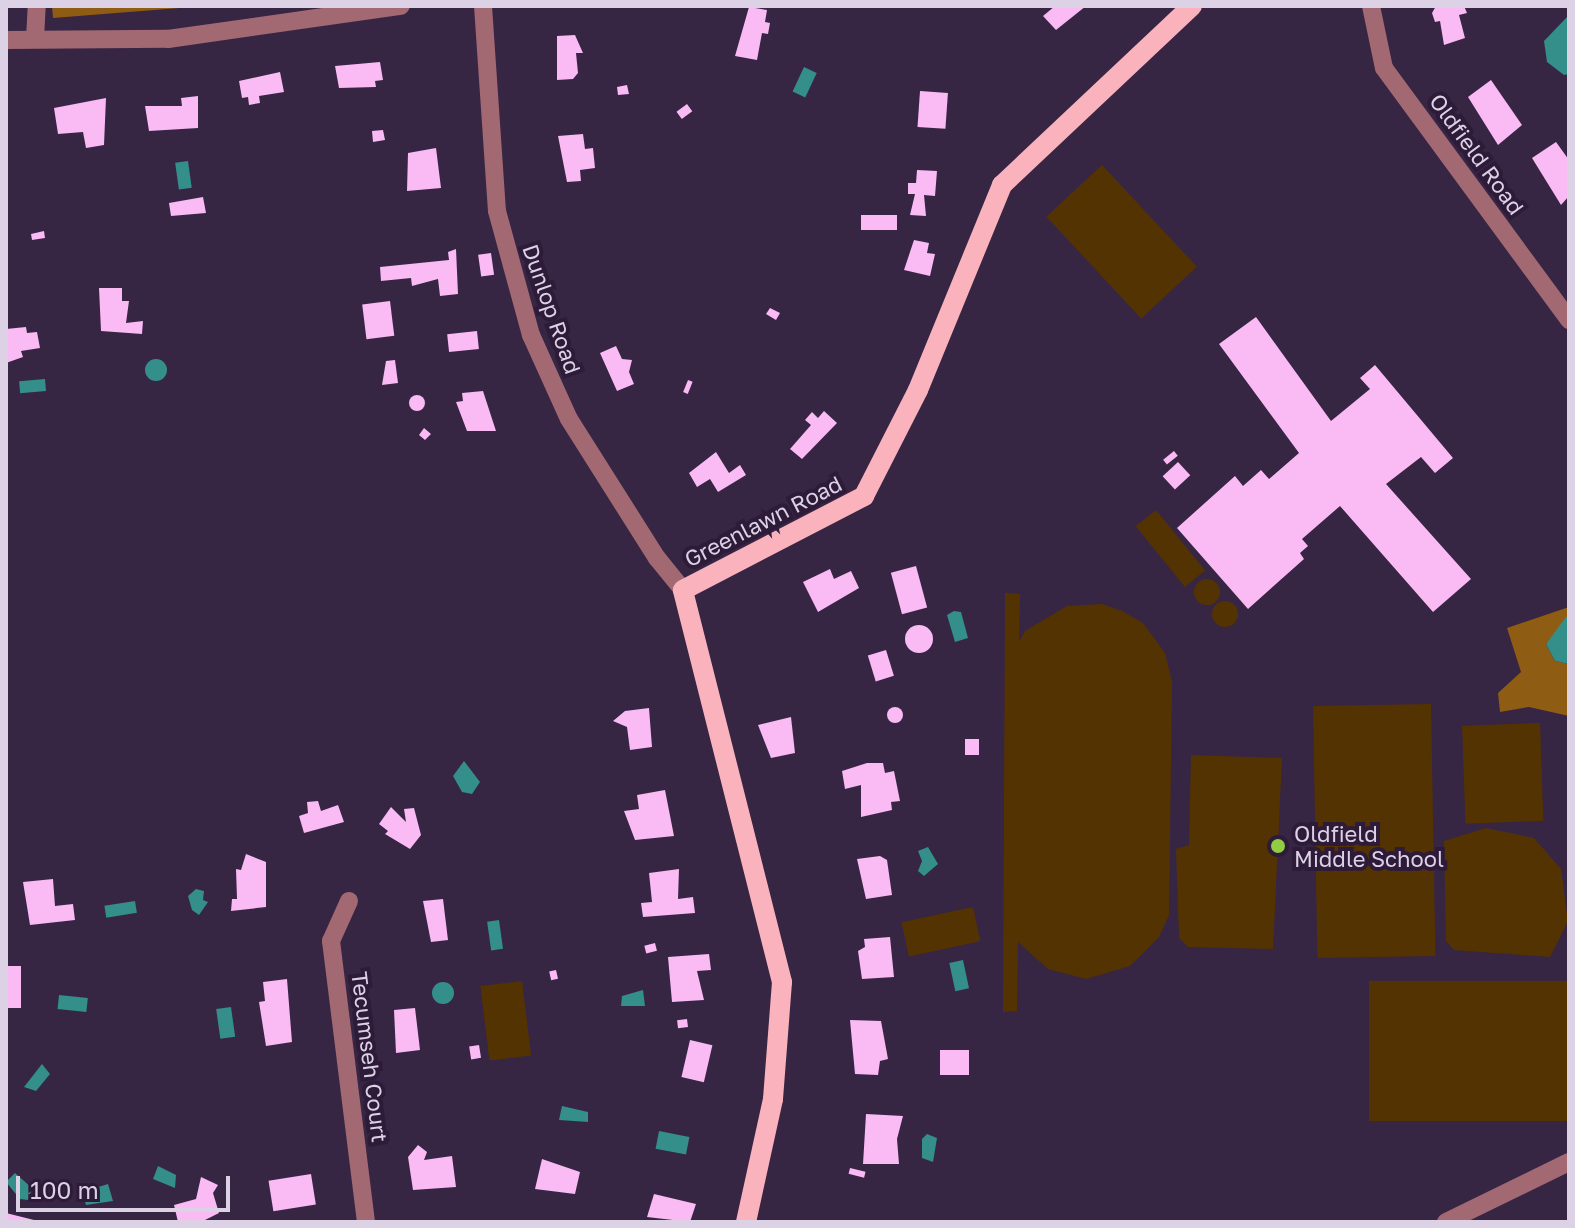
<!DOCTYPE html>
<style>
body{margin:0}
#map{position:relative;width:1575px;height:1228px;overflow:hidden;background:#372544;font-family:"Golos Text",sans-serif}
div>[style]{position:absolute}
.green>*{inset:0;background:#543302;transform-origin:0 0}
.round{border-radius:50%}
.forest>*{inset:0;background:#8f5c13}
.water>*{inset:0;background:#348e89;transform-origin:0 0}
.building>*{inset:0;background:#fabaf4;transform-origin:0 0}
.minor>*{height:18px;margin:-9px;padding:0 9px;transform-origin:9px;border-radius:9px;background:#a26972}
.major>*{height:20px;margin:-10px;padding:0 10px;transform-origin:10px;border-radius:10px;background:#fab3bd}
.dots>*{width:22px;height:22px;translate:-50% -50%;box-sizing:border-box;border:4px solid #2d1b39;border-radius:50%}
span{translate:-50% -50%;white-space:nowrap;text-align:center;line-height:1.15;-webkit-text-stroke:8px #2d1b39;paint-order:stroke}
.street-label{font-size:22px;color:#dcd1e5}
.poi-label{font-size:22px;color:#dcd1e5}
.left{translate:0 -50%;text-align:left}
.frame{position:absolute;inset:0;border:8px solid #dcd1e5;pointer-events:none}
.scale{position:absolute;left:16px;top:1176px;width:214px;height:36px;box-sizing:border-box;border:4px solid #dcd1e5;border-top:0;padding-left:10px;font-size:24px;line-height:28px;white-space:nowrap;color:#dcd1e5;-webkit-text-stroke:6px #2d1b39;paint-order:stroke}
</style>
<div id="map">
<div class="green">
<i style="left:1102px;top:165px;width:139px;height:76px;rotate:47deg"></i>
<i style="left:1156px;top:510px;width:78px;height:26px;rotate:51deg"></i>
<i class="round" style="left:1194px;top:579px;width:26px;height:26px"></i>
<i style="clip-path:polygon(1005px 593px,1020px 594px,1019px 642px,1025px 631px,1067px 606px,1102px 604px,1122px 611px,1143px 623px,1165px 653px,1172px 682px,1169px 915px,1159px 937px,1130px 966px,1086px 979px,1048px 969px,1018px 942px,1017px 1011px,1003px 1012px)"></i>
<i class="round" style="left:1212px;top:601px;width:26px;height:26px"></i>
<i style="left:1431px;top:704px;width:252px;height:118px;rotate:89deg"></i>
<i style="left:1540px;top:723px;width:98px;height:78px;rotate:88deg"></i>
<i style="clip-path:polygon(1191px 755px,1282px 758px,1273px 949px,1188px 947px,1179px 938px,1176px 849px,1189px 845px)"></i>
<i style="clip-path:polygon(1486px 828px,1534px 838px,1561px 869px,1568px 921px,1550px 957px,1454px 950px,1446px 941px,1444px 841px)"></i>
<i style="left:973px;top:907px;width:35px;height:73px;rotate:78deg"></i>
<i style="left:522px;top:981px;width:75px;height:42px;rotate:83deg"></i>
<i style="left:1569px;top:981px;width:140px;height:200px;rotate:90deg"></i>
</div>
<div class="forest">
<i style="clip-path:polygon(52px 6px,205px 6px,53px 18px)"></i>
<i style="clip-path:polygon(1569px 607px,1569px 618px,1546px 644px,1555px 661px,1569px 664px,1569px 716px,1529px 707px,1500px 712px,1498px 693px,1521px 672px,1507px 628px)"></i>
</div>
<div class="water">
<i style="clip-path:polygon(1569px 15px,1569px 74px,1564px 75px,1547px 62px,1544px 41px)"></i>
<i style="left:804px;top:67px;width:14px;height:27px;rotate:25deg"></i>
<i style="left:188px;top:161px;width:27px;height:13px;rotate:82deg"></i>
<i class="round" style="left:145px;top:359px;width:22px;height:22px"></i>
<i style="left:45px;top:379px;width:12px;height:26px;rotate:85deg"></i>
<i style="clip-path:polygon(954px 611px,961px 612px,968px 638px,955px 642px,947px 615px)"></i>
<i style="clip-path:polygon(1566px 617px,1569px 618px,1569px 664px,1555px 661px,1546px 644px)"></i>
<i style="clip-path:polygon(464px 761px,480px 782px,472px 794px,462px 792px,453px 776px)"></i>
<i style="clip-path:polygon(928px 847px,938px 864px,924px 876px,918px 871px,922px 861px,918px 851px)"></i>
<i style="clip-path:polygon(196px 889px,204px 891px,203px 900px,208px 902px,199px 915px,192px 910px,188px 896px)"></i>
<i style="left:135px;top:901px;width:12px;height:31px;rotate:81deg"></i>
<i style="left:499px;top:920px;width:29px;height:12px;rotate:82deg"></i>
<i style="left:963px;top:960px;width:29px;height:14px;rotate:78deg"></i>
<i class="round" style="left:432px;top:982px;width:22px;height:22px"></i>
<i style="clip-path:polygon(643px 990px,645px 1006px,621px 1006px,622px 996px)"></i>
<i style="left:59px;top:995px;width:29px;height:14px;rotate:6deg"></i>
<i style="left:231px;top:1007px;width:30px;height:15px;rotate:82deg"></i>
<i style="clip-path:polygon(42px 1064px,50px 1074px,36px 1091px,24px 1087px)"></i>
<i style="clip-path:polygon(562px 1106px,588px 1112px,588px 1122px,559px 1120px)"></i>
<i style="left:659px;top:1131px;width:31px;height:18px;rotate:11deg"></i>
<i style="clip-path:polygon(927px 1134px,937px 1138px,933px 1162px,922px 1158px,922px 1139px)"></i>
<i style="clip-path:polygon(158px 1166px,176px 1175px,175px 1188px,153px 1179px)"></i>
<i style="clip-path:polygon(15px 1173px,32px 1188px,28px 1200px,20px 1199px,6px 1182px)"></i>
<i style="clip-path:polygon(108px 1184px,113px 1201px,86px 1205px,82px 1192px)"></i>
</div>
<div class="building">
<i style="clip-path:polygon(1055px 6px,1086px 6px,1056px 30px,1043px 16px)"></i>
<i style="clip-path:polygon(1436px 6px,1464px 6px,1467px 13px,1459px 15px,1465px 38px,1444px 45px,1440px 21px,1435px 22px,1432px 13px)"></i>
<i style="clip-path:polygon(749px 7px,767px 10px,765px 22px,770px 23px,768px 34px,762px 33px,757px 60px,735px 56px)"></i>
<i style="clip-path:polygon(575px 35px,583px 53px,576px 53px,578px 73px,573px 79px,557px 80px,557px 36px)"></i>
<i style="clip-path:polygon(380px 62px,383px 80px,375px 81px,376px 87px,339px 88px,335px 66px)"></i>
<i style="clip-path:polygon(280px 72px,284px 92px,259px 96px,260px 103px,249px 105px,248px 97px,242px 98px,239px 81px)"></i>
<i style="clip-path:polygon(1491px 80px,1522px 125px,1498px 145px,1468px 97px)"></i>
<i style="clip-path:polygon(627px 85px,629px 94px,618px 95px,617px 87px)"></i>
<i style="left:920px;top:91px;width:28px;height:36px;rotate:4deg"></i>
<i style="clip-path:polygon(198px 96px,198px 128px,149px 131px,145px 106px,182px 106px,181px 98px)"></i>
<i style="clip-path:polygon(106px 98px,104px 145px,86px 148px,83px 132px,58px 134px,54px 108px)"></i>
<i style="left:687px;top:104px;width:9px;height:13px;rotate:54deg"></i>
<i style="clip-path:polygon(383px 130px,385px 140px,373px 142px,372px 131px)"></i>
<i style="clip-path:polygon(583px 134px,585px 149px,593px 148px,595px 168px,580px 170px,581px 181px,567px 182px,558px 136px)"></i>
<i style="clip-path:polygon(1556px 142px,1569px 160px,1569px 196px,1561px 205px,1532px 158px)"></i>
<i style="clip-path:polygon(436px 148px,441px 188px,407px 191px,408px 153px)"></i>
<i style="clip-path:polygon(917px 170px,937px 171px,935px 196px,924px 195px,926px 216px,910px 215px,915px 194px,908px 194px,908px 183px,916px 183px)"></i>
<i style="clip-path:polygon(203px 197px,206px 213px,171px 216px,169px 203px)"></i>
<i style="left:861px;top:215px;width:36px;height:15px"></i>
<i style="clip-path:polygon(44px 231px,45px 238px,32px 240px,31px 234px)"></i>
<i style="clip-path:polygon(914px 240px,929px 243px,927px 253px,935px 254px,930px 276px,904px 270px)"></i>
<i style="clip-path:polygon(456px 249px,458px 294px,440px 296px,438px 279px,412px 286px,411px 278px,381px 281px,380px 267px,449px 260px,448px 252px)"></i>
<i style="left:491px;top:253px;width:22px;height:13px;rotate:82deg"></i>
<i style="clip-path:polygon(99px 288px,122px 288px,122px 301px,129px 301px,126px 323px,143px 321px,142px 334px,101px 331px)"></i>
<i style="left:390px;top:301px;width:35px;height:28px;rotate:83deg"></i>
<i style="clip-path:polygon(770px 308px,780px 313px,776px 320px,766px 314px)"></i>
<i style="clip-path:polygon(1256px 317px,1331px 421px,1370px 389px,1360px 378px,1375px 365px,1453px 458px,1435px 473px,1421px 457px,1386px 484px,1471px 579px,1433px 612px,1340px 506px,1302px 539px,1308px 546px,1300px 553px,1304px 559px,1248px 609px,1177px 528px,1235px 476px,1243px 486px,1261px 470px,1269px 479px,1299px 453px,1219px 344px)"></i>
<i style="clip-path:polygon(26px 327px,27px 333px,37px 332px,40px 348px,21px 351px,23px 357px,6px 363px,6px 329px)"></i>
<i style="left:477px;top:331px;width:18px;height:30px;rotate:84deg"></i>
<i style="clip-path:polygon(616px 346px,622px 359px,632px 360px,629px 372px,634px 384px,617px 391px,600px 353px)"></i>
<i style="clip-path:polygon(395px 360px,398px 383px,382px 385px,386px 361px)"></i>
<i style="left:688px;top:380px;width:5px;height:13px;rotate:22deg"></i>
<i style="clip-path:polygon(483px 391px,496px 431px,467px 431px,456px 402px,463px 401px,462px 393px)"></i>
<i class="round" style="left:409px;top:395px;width:16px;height:16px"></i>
<i style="clip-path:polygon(824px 411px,837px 423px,802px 459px,790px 449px,811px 425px,805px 420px,812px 412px,818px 418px)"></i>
<i style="clip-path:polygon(424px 428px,431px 434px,425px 440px,419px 435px)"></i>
<i style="left:1174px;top:451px;width:6px;height:14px;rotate:51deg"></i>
<i style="clip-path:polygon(716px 452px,729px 473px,740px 465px,746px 475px,718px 492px,710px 479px,697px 487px,689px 473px)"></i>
<i style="left:1178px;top:462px;width:18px;height:21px;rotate:47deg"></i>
<i style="left:916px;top:566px;width:43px;height:26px;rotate:75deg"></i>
<i style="clip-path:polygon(830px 569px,834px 579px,851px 571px,859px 588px,818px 612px,803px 582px)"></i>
<i class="round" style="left:905px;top:625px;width:28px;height:28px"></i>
<i style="left:886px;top:650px;width:27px;height:19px;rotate:73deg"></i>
<i class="round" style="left:887px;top:707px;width:16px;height:16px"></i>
<i style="clip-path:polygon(649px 708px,652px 747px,630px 750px,627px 727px,613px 721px,625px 711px)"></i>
<i style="clip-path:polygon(791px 717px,795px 753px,771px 758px,758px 725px)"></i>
<i style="left:979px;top:739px;width:16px;height:14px;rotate:90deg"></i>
<i style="clip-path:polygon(867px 763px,883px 763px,885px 773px,894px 771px,900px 801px,891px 802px,892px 810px,861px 817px,861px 785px,845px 789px,842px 771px)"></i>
<i style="clip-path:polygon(665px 790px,674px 836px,635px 840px,624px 811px,639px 809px,637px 795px)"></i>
<i style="clip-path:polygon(318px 801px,321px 811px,338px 805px,344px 822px,304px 833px,299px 816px,308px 813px,307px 802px)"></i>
<i style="clip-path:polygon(391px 807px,406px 822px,404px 809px,414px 808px,421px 835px,410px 849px,385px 834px,388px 831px,379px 824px)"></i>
<i style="clip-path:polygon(246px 854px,266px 862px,266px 907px,231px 911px,232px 899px,237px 899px,236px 869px,241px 870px)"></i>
<i style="clip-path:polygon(880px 856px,887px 860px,892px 895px,866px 899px,857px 859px)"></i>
<i style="clip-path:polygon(679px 869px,678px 899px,693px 897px,695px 913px,643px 917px,641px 903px,652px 902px,649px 873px)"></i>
<i style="clip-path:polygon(53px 879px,55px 906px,73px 904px,75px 920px,30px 925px,23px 882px)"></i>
<i style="clip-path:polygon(443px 899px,448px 940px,431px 942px,423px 901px)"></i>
<i style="clip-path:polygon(890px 937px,894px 977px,862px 979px,858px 951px,865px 947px,864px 939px)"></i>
<i style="left:655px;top:943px;width:8px;height:11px;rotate:76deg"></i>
<i style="clip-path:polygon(709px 954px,711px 970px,697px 971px,704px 1000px,672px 1002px,668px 957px)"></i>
<i style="left:6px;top:966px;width:15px;height:42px"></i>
<i style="left:556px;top:970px;width:9px;height:7px;rotate:77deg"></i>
<i style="clip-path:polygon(287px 979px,292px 1042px,266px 1046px,259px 1002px,265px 1001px,263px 982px)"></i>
<i style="clip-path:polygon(415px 1008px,420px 1050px,396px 1053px,394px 1010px)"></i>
<i style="left:687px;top:1019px;width:8px;height:10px;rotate:83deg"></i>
<i style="clip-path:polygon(850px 1020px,881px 1021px,888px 1059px,880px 1061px,878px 1075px,855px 1074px)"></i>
<i style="left:690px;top:1040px;width:23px;height:38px;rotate:13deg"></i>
<i style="left:479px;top:1045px;width:13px;height:10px;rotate:81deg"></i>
<i style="left:969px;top:1050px;width:25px;height:29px;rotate:90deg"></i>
<i style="clip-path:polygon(866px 1114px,903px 1116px,897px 1139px,899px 1164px,863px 1164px)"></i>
<i style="clip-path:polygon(418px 1145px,427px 1152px,424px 1160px,452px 1156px,456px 1187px,413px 1190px,408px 1157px)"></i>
<i style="clip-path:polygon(542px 1159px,580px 1172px,575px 1194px,535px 1189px)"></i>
<i style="left:850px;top:1168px;width:16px;height:6px;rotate:14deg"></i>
<i style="left:311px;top:1174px;width:31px;height:43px;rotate:81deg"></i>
<i style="clip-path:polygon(201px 1177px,218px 1185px,213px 1193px,219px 1213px,201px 1222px,178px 1222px,174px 1205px,196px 1199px)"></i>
<i style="clip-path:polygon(654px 1194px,696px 1204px,690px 1222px,647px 1217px)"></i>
<i style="clip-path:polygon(6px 1213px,34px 1220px,34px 1222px,6px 1222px)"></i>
</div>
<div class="minor">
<i style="left:483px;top:6px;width:205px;rotate:86.1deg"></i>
<i style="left:497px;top:211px;width:129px;rotate:74.7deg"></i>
<i style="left:531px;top:335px;width:92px;rotate:65.7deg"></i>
<i style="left:569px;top:419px;width:165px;rotate:57.7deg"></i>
<i style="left:657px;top:558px;width:41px;rotate:50.9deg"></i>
<i style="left:1371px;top:6px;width:63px;rotate:78.2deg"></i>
<i style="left:1384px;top:68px;width:313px;rotate:53.7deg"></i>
<i style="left:35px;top:39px;width:33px;rotate:-87deg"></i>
<i style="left:6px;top:40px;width:162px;rotate:-0.4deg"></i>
<i style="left:168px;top:39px;width:235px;rotate:-8.1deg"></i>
<i style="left:349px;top:901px;width:44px;rotate:114.2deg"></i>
<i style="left:331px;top:941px;width:283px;rotate:82.9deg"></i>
<i style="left:1446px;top:1222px;width:137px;rotate:-26deg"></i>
</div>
<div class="major">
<i style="left:746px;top:1222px;width:126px;rotate:-77.6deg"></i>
<i style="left:773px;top:1099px;width:117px;rotate:-85.6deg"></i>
<i style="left:782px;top:982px;width:404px;rotate:-104.2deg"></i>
<i style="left:683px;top:590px;width:204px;rotate:-27.4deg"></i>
<i style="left:864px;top:496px;width:119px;rotate:-63deg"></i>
<i style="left:918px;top:390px;width:222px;rotate:-67.7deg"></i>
<i style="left:1002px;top:185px;width:261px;rotate:-43.3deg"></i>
</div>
<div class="dots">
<i style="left:1278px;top:846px;background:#91cd40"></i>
</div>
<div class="street-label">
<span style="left:1477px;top:154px;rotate:54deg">Oldfield Road</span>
<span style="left:552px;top:309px;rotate:71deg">Dunlop Road</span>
<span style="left:763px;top:521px;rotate:-27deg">Greenlawn Road</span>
<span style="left:370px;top:1057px;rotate:83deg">Tecumseh Court</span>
</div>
<div class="poi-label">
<span class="left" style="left:1294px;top:846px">Oldfield<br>Middle School</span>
</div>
<div class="frame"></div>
<div class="scale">100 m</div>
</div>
